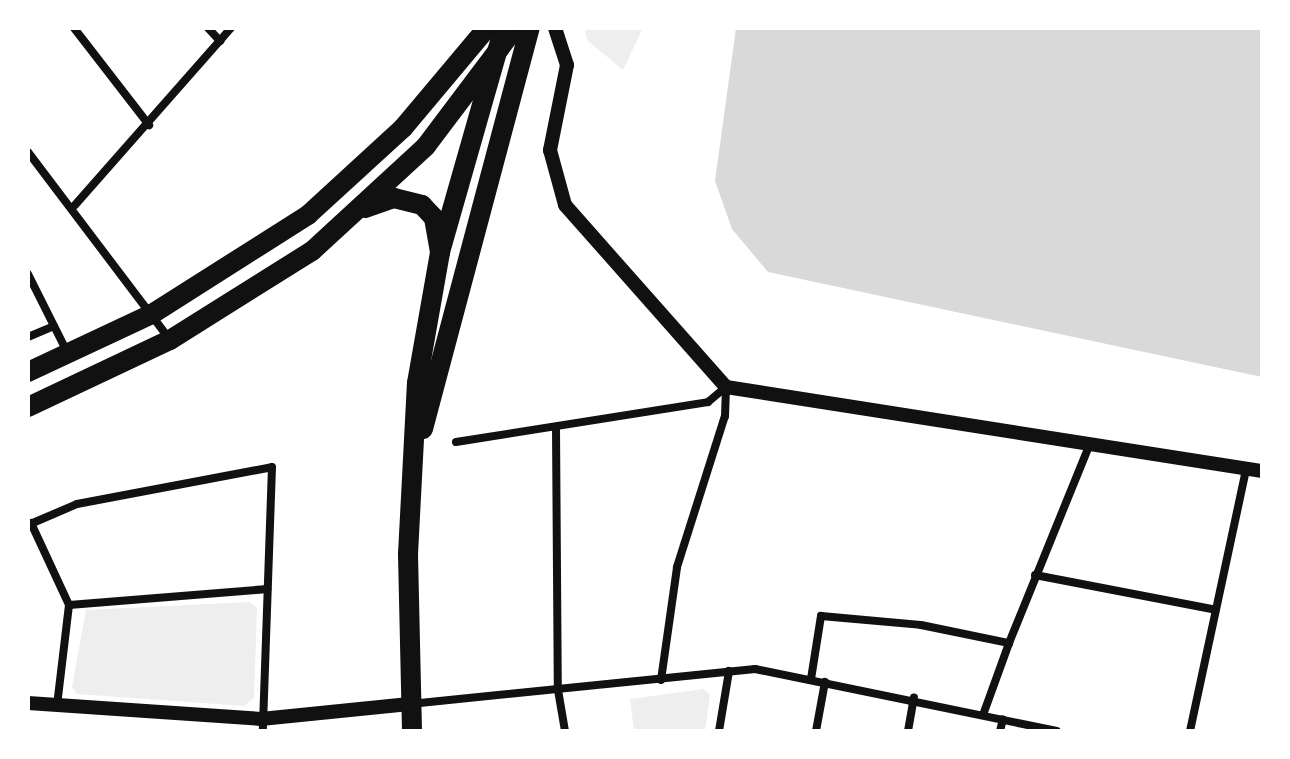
<!DOCTYPE html>
<style>
body{margin:0}
#map{position:relative;width:1290px;height:759px;overflow:hidden;background:#fff;font-family:"Asap Condensed",sans-serif}
div>[style]{position:absolute}
.green>*{inset:0;background:#eee}
.water>*{inset:0;background:#d9d9d9}
.minor>*{height:8px;margin:-4px;padding:0 4px;transform-origin:4px;border-radius:4px;background:#111}
.tertiary>*{height:14px;margin:-7px;padding:0 7px;transform-origin:7px;border-radius:7px;background:#111}
.primary>*{height:20px;margin:-10px;padding:0 10px;transform-origin:10px;border-radius:10px;background:#111}
.trunk>*{height:20px;margin:-10px;padding:0 10px;transform-origin:10px;border-radius:10px;background:#111}
span{translate:-50% -50%;white-space:nowrap;text-align:center;line-height:1.15;-webkit-text-stroke:6px #fff;paint-order:stroke}
.frame{position:absolute;inset:0;border:30px solid #fff;pointer-events:none}
</style>
<div id="map">
<div class="green">
<i style="clip-path:polygon(585px 28px,643px 28px,623px 70px,587px 40px)"></i>
<i style="clip-path:polygon(249px 602px,257px 608px,254px 698px,244px 706px,77px 694px,72px 687px,86px 610px)"></i>
<i style="clip-path:polygon(704px 689px,710px 695px,705px 731px,634px 731px,630px 699px)"></i>
</div>
<div class="water">
<i style="clip-path:polygon(736px 28px,1262px 28px,1262px 377px,768px 272px,732px 229px,715px 181px)"></i>
</div>
<div class="minor">
<i style="left:74px;top:28px;width:123px;rotate:52.3deg"></i>
<i style="left:208px;top:28px;width:18px;rotate:47deg"></i>
<i style="left:28px;top:152px;width:236px;rotate:52.9deg"></i>
<i style="left:75px;top:205px;width:236px;rotate:-48.6deg"></i>
<i style="left:28px;top:274px;width:87px;rotate:63.4deg"></i>
<i style="left:28px;top:337px;width:28px;rotate:-23deg"></i>
<i style="left:556px;top:429px;width:261px;rotate:89.6deg"></i>
<i style="left:558px;top:690px;width:42px;rotate:80.3deg"></i>
<i style="left:456px;top:442px;width:255px;rotate:-9deg"></i>
<i style="left:708px;top:402px;width:23px;rotate:-40deg"></i>
<i style="left:31px;top:523px;width:90px;rotate:65.1deg"></i>
<i style="left:69px;top:605px;width:101px;rotate:96.8deg"></i>
<i style="left:28px;top:525px;width:53px;rotate:-23.2deg"></i>
<i style="left:77px;top:504px;width:198px;rotate:-10.7deg"></i>
<i style="left:272px;top:467px;width:264px;rotate:92deg"></i>
<i style="left:1035px;top:575px;width:184px;rotate:10.9deg"></i>
<i style="left:69px;top:605px;width:199px;rotate:-4.6deg"></i>
<i style="left:811px;top:679px;width:64px;rotate:-81deg"></i>
<i style="left:821px;top:616px;width:100px;rotate:5.1deg"></i>
<i style="left:921px;top:625px;width:90px;rotate:11.6deg"></i>
<i style="left:1009px;top:643px;width:213px;rotate:-67.9deg"></i>
<i style="left:661px;top:680px;width:114px;rotate:-81.9deg"></i>
<i style="left:677px;top:567px;width:158px;rotate:-72.4deg"></i>
<i style="left:725px;top:416px;width:29px;rotate:-88deg"></i>
<i style="left:410px;top:704px;width:347px;rotate:-5.8deg"></i>
<i style="left:755px;top:669px;width:308px;rotate:11.6deg"></i>
<i style="left:983px;top:715px;width:77px;rotate:-70.1deg"></i>
<i style="left:719px;top:731px;width:61px;rotate:-80.5deg"></i>
<i style="left:816px;top:731px;width:50px;rotate:-79.6deg"></i>
<i style="left:908px;top:731px;width:34px;rotate:-80deg"></i>
<i style="left:1000px;top:731px;width:12px;rotate:-76deg"></i>
<i style="left:1190px;top:731px;width:268px;rotate:-77.9deg"></i>
</div>
<div class="tertiary">
<i style="left:555px;top:28px;width:39px;rotate:72deg"></i>
<i style="left:567px;top:65px;width:87px;rotate:101.3deg"></i>
<i style="left:550px;top:150px;width:57px;rotate:74.7deg"></i>
<i style="left:565px;top:205px;width:243px;rotate:48.5deg"></i>
<i style="left:726px;top:387px;width:543px;rotate:8.91deg"></i>
<i style="left:28px;top:703px;width:234px;rotate:3.9deg"></i>
<i style="left:261px;top:719px;width:149px;rotate:-5.8deg"></i>
</div>
<div class="primary">
<i style="left:365px;top:208px;width:31px;rotate:-19deg"></i>
<i style="left:394px;top:198px;width:29px;rotate:14deg"></i>
<i style="left:422px;top:205px;width:18px;rotate:47deg"></i>
<i style="left:434px;top:218px;width:35px;rotate:80deg"></i>
<i style="left:28px;top:372px;width:137px;rotate:-25.1deg"></i>
<i style="left:152px;top:314px;width:185px;rotate:-32.4deg"></i>
<i style="left:308px;top:215px;width:129px;rotate:-42.5deg"></i>
<i style="left:403px;top:128px;width:131px;rotate:-50deg"></i>
<i style="left:28px;top:407px;width:157px;rotate:-25.3deg"></i>
<i style="left:170px;top:340px;width:168px;rotate:-32.1deg"></i>
<i style="left:312px;top:251px;width:155px;rotate:-42.6deg"></i>
<i style="left:426px;top:146px;width:148px;rotate:-53deg"></i>
</div>
<div class="trunk">
<i style="left:423px;top:429px;width:415px;rotate:-75.1deg"></i>
<i style="left:412px;top:731px;width:177px;rotate:-91.3deg"></i>
<i style="left:408px;top:554px;width:171px;rotate:-87deg"></i>
<i style="left:417px;top:383px;width:133px;rotate:-80deg"></i>
<i style="left:440px;top:252px;width:233px;rotate:-74.1deg"></i>
</div>
<div class="frame"></div>
</div>
